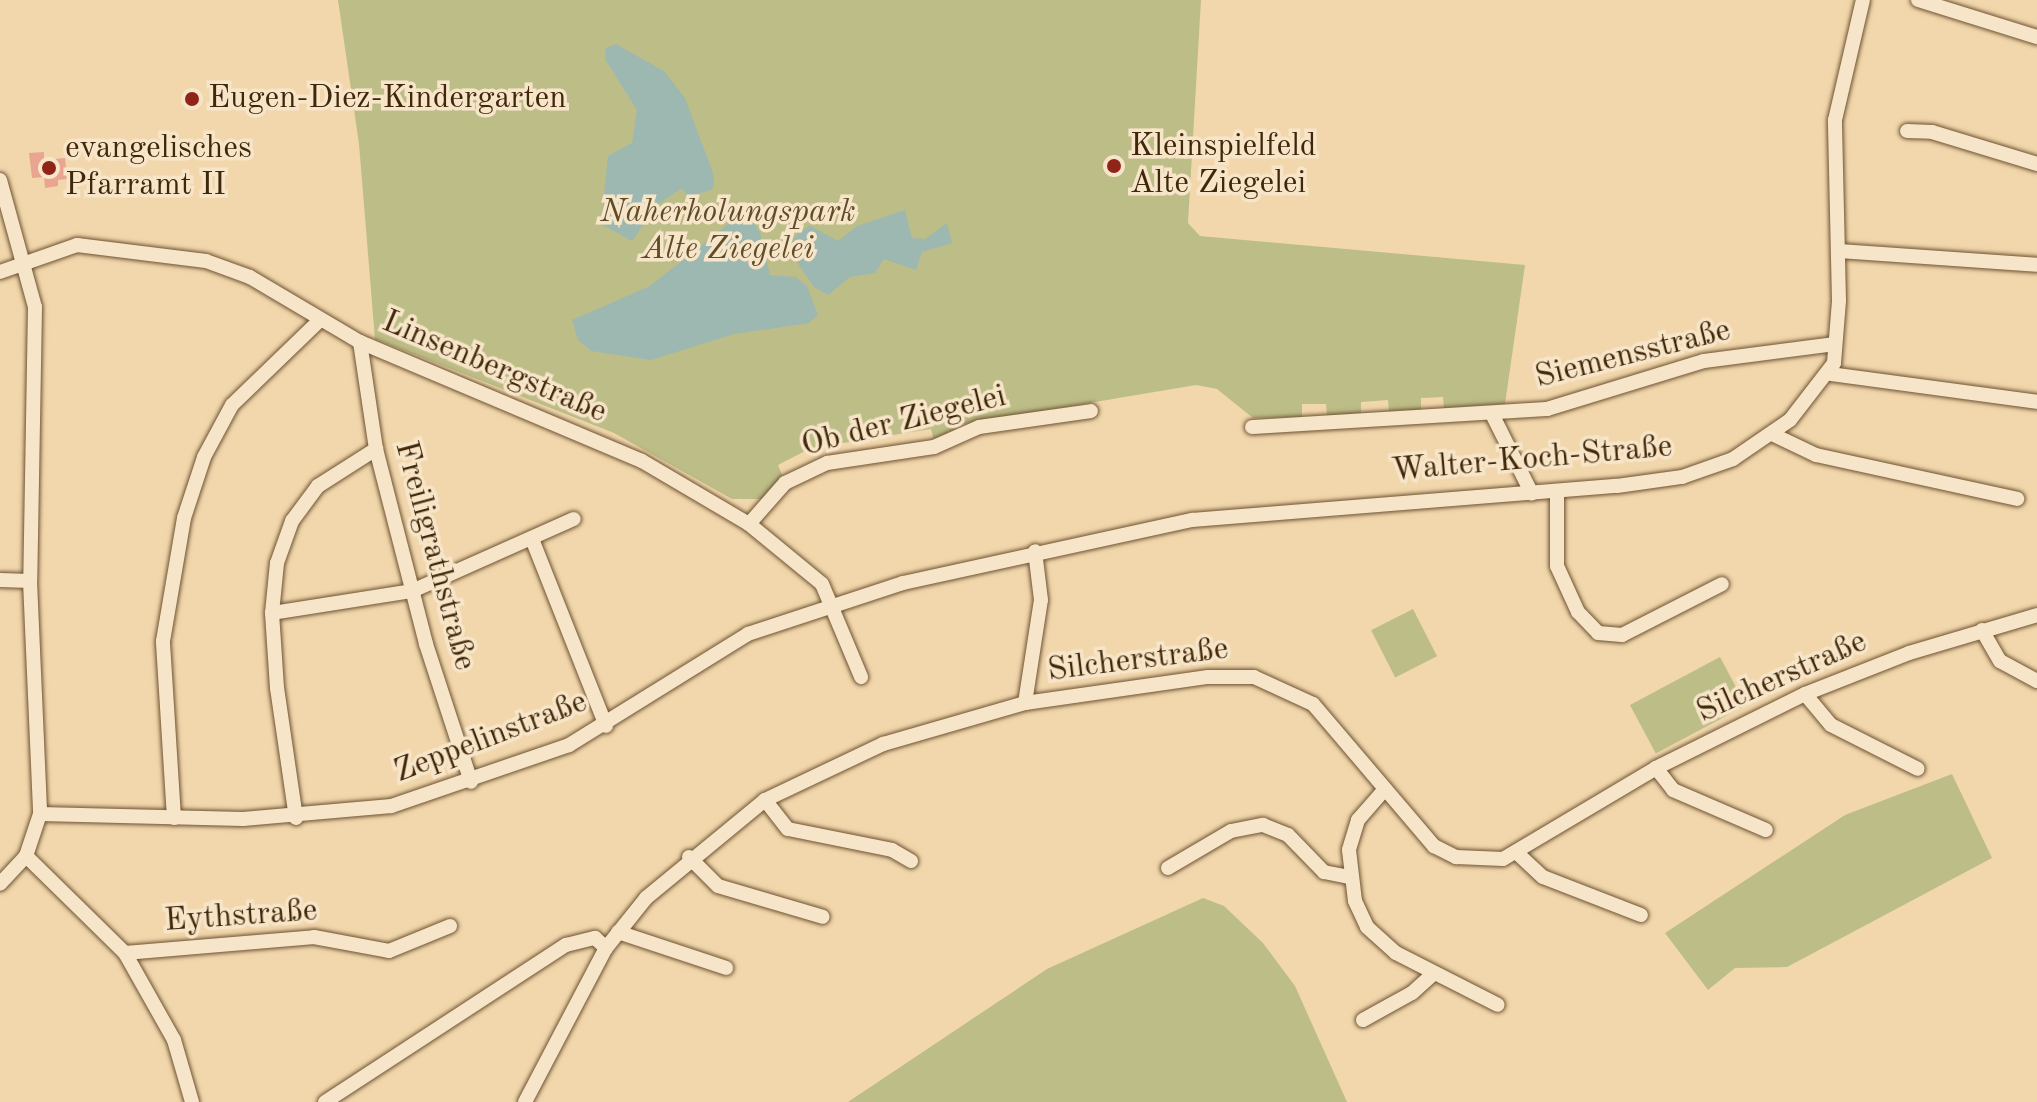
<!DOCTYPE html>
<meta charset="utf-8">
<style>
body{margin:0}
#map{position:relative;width:2037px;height:1102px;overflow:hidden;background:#f2d7ac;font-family:"Old Standard TT",serif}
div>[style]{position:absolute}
.green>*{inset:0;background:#bdbd87;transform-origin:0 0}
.water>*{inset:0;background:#9db8b1}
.building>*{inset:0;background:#e9a590}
.roads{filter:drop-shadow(0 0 2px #6d5332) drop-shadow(0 0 2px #6d5332)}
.minor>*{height:14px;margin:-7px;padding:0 7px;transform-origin:7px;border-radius:7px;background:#f7e5c9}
.dots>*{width:22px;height:22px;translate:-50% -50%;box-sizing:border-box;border:4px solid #f7e5c9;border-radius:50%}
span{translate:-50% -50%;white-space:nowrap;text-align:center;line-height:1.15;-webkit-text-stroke:7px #f7e5c9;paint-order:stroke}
.poi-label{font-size:32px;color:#412709}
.left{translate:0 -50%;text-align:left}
.park-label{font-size:32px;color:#604c28;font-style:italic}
.street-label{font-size:32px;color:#412709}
</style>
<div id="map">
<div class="green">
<i style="clip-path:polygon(338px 0,1201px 0,1188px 223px,1200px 236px,1525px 265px,1505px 404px,1444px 408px,1443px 397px,1421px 398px,1421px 410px,1389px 411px,1388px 400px,1361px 402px,1361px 413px,1327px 417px,1326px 404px,1302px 404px,1302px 417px,1253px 418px,1217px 389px,1196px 385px,964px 424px,934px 441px,931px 429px,811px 448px,778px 465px,783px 477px,764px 499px,732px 499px,614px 433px,375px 339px,359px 144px)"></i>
<i style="left:1413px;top:609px;width:53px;height:47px;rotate:63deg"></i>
<i style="left:1720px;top:657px;width:55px;height:102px;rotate:62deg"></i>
<i style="clip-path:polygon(1952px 774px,1992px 858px,1787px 967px,1735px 968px,1708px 990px,1665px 933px,1845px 815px)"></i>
<i style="clip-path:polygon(1203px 898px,1224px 906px,1263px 943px,1295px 986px,1347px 1102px,848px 1102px,1047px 969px)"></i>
</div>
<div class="water">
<i style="clip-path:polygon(616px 44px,664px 71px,685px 98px,714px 176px,713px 189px,688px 197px,682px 188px,657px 205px,632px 241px,601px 224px,608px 156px,632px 143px,637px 110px,605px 59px,606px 48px)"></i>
<i style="clip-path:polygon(905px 210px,912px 238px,925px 239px,947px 223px,952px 243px,922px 252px,916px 270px,884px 259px,875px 273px,850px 277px,828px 295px,814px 287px,790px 252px,793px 239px,809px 225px,838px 241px,857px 226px)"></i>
<i style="clip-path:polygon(741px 214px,749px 215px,760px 233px,770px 275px,796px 277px,807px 286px,818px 315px,809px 323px,734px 334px,651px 360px,591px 351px,578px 340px,572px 320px,650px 286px)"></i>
</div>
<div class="building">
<i style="clip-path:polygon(44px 152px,44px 160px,65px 158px,67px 179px,58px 180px,58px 186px,45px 188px,44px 177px,32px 178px,29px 153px)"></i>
</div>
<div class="roads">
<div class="minor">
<i style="left:1918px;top:0;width:125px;rotate:17.3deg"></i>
<i style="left:1907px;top:131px;width:25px;rotate:2deg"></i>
<i style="left:1932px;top:132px;width:110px;rotate:16.9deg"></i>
<i style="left:0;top:180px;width:132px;rotate:74.6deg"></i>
<i style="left:35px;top:307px;width:274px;rotate:91deg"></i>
<i style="left:30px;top:581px;width:233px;rotate:87.5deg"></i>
<i style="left:40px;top:814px;width:44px;rotate:108.4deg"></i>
<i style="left:26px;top:856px;width:38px;rotate:133deg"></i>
<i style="left:1839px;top:251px;width:198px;rotate:4deg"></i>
<i style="left:0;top:272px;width:82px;rotate:-19.3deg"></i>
<i style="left:77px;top:245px;width:130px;rotate:7.1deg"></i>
<i style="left:206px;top:261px;width:47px;rotate:20deg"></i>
<i style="left:250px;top:277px;width:128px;rotate:30.6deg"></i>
<i style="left:360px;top:342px;width:306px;rotate:22.9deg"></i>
<i style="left:642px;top:461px;width:124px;rotate:30.5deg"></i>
<i style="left:749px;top:524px;width:94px;rotate:39.4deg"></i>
<i style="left:822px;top:584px;width:101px;rotate:67.2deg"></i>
<i style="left:360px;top:342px;width:108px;rotate:81.5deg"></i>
<i style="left:376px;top:449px;width:201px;rotate:75.6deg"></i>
<i style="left:426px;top:644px;width:145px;rotate:71.9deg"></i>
<i style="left:1831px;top:374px;width:208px;rotate:7.7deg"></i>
<i style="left:1492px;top:414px;width:89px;rotate:63.4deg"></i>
<i style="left:1252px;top:427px;width:296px;rotate:-3.5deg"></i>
<i style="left:1547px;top:409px;width:164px;rotate:-17deg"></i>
<i style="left:1704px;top:361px;width:132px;rotate:-7.4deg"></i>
<i style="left:1774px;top:435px;width:47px;rotate:25.5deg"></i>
<i style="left:1816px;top:455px;width:206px;rotate:12.3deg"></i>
<i style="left:1557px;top:491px;width:75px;rotate:90deg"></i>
<i style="left:1557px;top:566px;width:51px;rotate:65.5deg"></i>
<i style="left:1578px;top:612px;width:29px;rotate:46deg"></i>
<i style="left:1598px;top:633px;width:24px;rotate:5deg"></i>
<i style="left:1622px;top:635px;width:112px;rotate:-27deg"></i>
<i style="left:749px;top:524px;width:55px;rotate:-48.7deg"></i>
<i style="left:785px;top:483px;width:47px;rotate:-25.5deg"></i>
<i style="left:827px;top:463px;width:108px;rotate:-8.5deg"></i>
<i style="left:934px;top:447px;width:49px;rotate:-24deg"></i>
<i style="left:979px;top:427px;width:113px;rotate:-8.1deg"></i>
<i style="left:532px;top:539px;width:201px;rotate:68.4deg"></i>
<i style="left:0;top:580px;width:30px;rotate:2deg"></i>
<i style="left:272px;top:613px;width:142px;rotate:-8.9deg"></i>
<i style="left:412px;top:591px;width:177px;rotate:-24deg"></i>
<i style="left:1982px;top:630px;width:36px;rotate:60deg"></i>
<i style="left:2000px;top:661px;width:42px;rotate:28.4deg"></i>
<i style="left:1805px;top:694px;width:40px;rotate:50deg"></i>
<i style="left:1831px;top:725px;width:97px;rotate:26.8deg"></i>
<i style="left:1025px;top:703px;width:104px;rotate:-81.2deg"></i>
<i style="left:1041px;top:600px;width:49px;rotate:-97deg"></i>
<i style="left:1656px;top:768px;width:28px;rotate:52deg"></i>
<i style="left:1673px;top:790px;width:101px;rotate:23.3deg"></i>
<i style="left:1385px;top:789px;width:41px;rotate:131.1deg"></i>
<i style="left:1358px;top:820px;width:31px;rotate:107deg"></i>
<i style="left:1349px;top:850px;width:51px;rotate:83.3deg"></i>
<i style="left:1355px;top:901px;width:29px;rotate:65deg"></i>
<i style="left:1367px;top:927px;width:39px;rotate:42deg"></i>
<i style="left:1396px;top:953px;width:114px;rotate:27deg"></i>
<i style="left:765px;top:800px;width:37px;rotate:52deg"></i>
<i style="left:788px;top:829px;width:106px;rotate:11.4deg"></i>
<i style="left:892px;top:850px;width:22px;rotate:30deg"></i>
<i style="left:40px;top:814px;width:203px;rotate:1.4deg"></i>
<i style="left:243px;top:819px;width:149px;rotate:-5deg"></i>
<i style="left:391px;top:806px;width:188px;rotate:-18.9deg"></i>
<i style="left:569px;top:745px;width:211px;rotate:-31.8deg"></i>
<i style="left:748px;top:634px;width:163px;rotate:-18.2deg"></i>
<i style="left:903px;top:583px;width:296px;rotate:-12.3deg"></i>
<i style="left:1192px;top:520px;width:426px;rotate:-4.6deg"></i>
<i style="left:1617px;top:486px;width:66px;rotate:-7.9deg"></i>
<i style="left:1682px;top:477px;width:54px;rotate:-19.4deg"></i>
<i style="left:1733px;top:459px;width:69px;rotate:-34.4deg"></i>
<i style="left:1790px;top:420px;width:72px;rotate:-52.3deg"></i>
<i style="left:1834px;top:363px;width:62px;rotate:-85.4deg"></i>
<i style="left:1839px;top:301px;width:181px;rotate:-91.3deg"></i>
<i style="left:1835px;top:120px;width:123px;rotate:-76.9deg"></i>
<i style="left:174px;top:818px;width:177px;rotate:-93.6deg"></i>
<i style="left:163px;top:641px;width:125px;rotate:-80.3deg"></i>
<i style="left:184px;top:518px;width:64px;rotate:-71.8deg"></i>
<i style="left:204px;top:457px;width:59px;rotate:-61.7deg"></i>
<i style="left:232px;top:405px;width:122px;rotate:-44deg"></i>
<i style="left:296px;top:818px;width:131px;rotate:-98.3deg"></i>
<i style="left:277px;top:688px;width:75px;rotate:-93.8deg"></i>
<i style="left:272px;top:613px;width:50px;rotate:-84.3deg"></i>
<i style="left:277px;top:563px;width:45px;rotate:-70.3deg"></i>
<i style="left:292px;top:521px;width:44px;rotate:-53.4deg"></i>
<i style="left:318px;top:486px;width:69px;rotate:-32.5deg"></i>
<i style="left:1517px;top:853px;width:35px;rotate:43deg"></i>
<i style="left:1543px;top:877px;width:105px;rotate:21.2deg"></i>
<i style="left:26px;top:856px;width:139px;rotate:44.4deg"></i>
<i style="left:125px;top:953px;width:100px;rotate:60.6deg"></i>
<i style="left:174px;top:1040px;width:65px;rotate:73.8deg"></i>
<i style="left:689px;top:857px;width:41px;rotate:45deg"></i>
<i style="left:718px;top:886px;width:109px;rotate:16.4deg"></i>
<i style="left:1168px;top:868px;width:73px;rotate:-30.4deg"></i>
<i style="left:1231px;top:831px;width:33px;rotate:-11deg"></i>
<i style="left:1263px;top:825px;width:27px;rotate:22deg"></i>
<i style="left:1288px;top:835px;width:52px;rotate:45.8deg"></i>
<i style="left:1324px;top:872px;width:25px;rotate:11deg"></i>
<i style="left:618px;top:932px;width:114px;rotate:18.4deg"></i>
<i style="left:125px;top:953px;width:190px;rotate:-4.8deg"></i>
<i style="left:314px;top:937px;width:76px;rotate:10.6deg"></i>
<i style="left:389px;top:951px;width:66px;rotate:-22.3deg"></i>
<i style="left:1363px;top:1020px;width:56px;rotate:-28.9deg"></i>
<i style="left:1412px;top:993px;width:28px;rotate:-42deg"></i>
<i style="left:325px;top:1102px;width:288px;rotate:-33.1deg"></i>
<i style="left:566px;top:945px;width:30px;rotate:-14deg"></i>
<i style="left:595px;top:938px;width:15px;rotate:42deg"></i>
<i style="left:525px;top:1102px;width:174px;rotate:-62.3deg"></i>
<i style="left:606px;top:948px;width:64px;rotate:-51.3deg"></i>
<i style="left:646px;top:898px;width:154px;rotate:-39.5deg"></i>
<i style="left:765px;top:800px;width:131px;rotate:-25.4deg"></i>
<i style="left:883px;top:744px;width:148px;rotate:-16.1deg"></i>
<i style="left:1025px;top:703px;width:185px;rotate:-8.1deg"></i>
<i style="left:1208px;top:677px;width:46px"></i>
<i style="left:1254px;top:677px;width:65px;rotate:24.6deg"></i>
<i style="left:1313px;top:704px;width:187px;rotate:49.6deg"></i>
<i style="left:1434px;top:846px;width:25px;rotate:27deg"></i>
<i style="left:1456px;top:857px;width:47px;rotate:2.4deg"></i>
<i style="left:1503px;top:859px;width:178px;rotate:-30.7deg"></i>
<i style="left:1656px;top:768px;width:166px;rotate:-26.4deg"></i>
<i style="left:1805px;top:694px;width:112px;rotate:-21.5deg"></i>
<i style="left:1909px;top:653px;width:134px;rotate:-16.5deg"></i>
</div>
</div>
<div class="dots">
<i style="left:192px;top:99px;background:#8f2418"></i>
<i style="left:1114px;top:166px;background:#8f2418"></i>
<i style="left:49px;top:168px;background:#8f2418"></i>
</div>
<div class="poi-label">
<span class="left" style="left:208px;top:99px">Eugen-Diez-Kindergarten</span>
<span class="left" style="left:1130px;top:166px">Kleinspielfeld<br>Alte Ziegelei</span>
<span class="left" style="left:65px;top:168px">evangelisches<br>Pfarramt II</span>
</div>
<div class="park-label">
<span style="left:728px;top:232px">Naherholungspark<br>Alte Ziegelei</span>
</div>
<div class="street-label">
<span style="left:1633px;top:355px;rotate:-14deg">Siemensstraße</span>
<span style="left:494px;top:368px;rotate:23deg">Linsenbergstraße</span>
<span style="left:904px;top:422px;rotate:-14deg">Ob der Ziegelei</span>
<span style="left:1532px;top:460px;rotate:-5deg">Walter-Koch-Straße</span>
<span style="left:434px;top:556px;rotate:75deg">Freiligrathstraße</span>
<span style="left:1138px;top:661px;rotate:-7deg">Silcherstraße</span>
<span style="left:1782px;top:678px;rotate:-24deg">Silcherstraße</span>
<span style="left:491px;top:738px;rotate:-21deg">Zeppelinstraße</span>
<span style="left:241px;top:917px;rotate:-4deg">Eythstraße</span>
</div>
</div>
